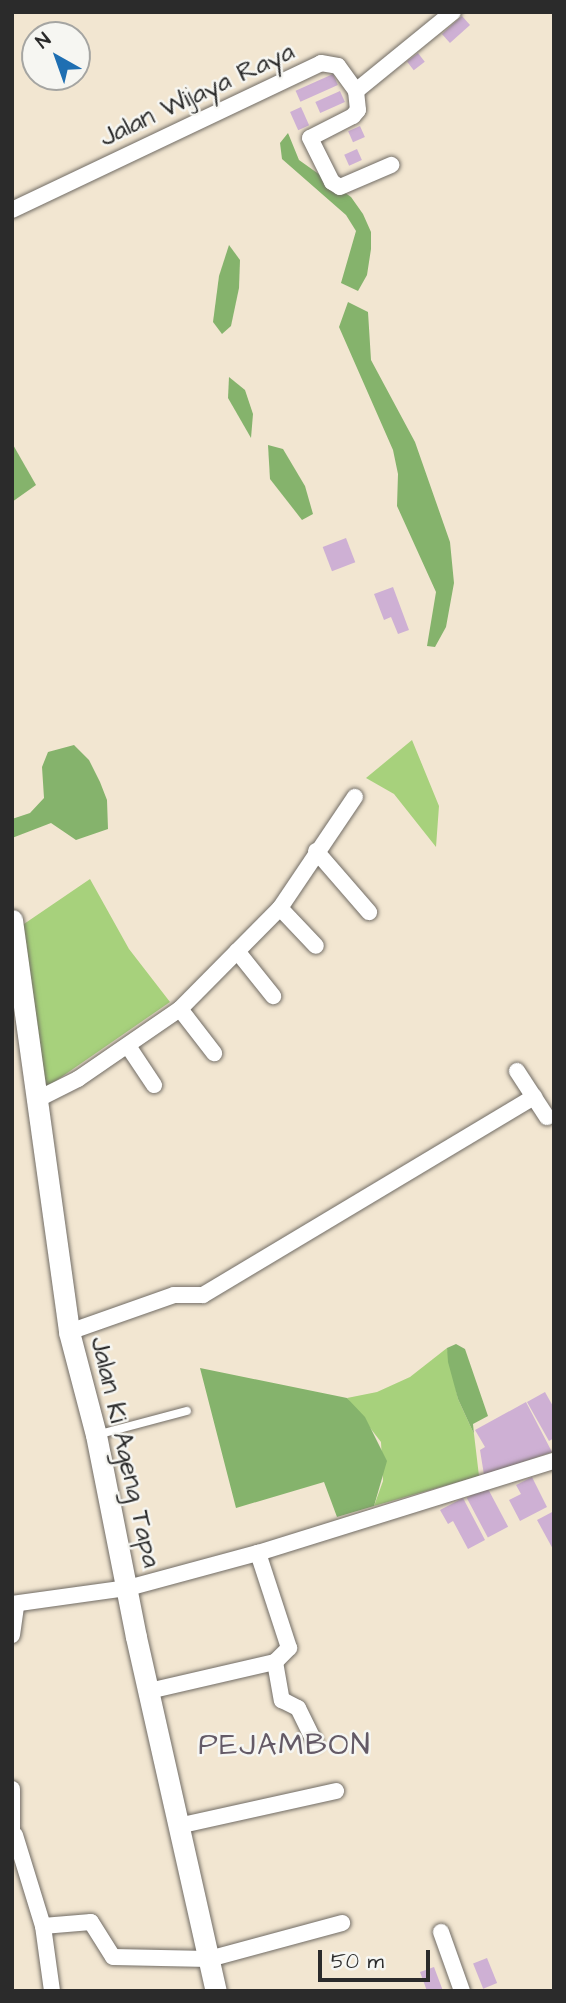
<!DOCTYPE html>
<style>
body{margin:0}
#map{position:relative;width:566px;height:2003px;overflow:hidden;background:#f2e6d1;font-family:"Architects Daughter",sans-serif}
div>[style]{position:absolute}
.green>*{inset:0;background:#a7d17c}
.forest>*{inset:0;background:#85b36c}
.building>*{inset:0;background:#ceb0d4;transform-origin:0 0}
.roads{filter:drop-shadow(0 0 2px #716c65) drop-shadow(0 0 2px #716c65)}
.lane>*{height:8px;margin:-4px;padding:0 4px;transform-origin:4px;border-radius:4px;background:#fff}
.street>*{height:16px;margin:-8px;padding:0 8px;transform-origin:8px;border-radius:8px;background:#fff}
.secondary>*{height:21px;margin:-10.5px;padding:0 10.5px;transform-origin:10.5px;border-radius:10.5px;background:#fff}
span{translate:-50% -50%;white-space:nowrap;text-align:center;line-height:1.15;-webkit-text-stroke:5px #f6f6f2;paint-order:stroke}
.street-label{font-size:26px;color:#2b2b2b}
.quarter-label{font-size:30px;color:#645a66;letter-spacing:2px}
.frame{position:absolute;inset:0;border:14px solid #2b2b2b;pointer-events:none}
.north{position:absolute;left:21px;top:21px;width:70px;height:70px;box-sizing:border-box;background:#f6f6f2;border:2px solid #a5a5a2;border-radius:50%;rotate:320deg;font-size:19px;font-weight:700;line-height:28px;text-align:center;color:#2b2b2b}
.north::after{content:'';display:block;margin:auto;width:24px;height:32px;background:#1f6fb2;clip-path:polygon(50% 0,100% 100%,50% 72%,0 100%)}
.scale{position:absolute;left:318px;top:1950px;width:112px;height:32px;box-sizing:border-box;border:4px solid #2b2b2b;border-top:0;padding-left:9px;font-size:21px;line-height:24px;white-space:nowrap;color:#2b2b2b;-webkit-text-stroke:5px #f6f6f2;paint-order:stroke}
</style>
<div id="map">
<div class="green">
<i style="clip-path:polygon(412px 740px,439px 806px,436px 847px,394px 794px,366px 778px)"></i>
<i style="clip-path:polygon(90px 879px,129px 949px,170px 1002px,44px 1089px,21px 926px)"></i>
<i style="clip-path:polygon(447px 1348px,458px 1399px,474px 1434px,479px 1476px,374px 1506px,383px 1481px,381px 1442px,347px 1398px,377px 1392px,410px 1377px)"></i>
</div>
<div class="forest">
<i style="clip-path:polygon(288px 133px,299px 160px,351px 197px,363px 214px,371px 232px,371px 249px,367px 275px,358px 291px,341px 283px,356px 231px,346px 215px,282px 159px,280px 143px)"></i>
<i style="clip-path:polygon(229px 245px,240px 260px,239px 288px,231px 326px,222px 334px,213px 322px,219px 276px)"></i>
<i style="clip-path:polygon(348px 302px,368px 312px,371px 360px,415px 442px,450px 542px,454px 583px,446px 627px,435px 647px,427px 646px,436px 592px,397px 506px,398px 474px,393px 450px,339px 327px)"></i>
<i style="clip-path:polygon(229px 377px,245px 390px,253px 414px,251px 438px,228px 398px)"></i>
<i style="clip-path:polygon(12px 443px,36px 485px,12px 502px)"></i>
<i style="clip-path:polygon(268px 445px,283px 449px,305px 486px,313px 514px,302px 520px,270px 479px)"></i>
<i style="clip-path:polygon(74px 745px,89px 760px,100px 782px,107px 800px,108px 829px,76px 840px,51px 823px,12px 838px,12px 819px,30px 813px,44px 798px,42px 767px,48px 752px)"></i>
<i style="clip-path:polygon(456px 1344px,465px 1349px,488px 1416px,473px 1424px,474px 1434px,458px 1399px,448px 1362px,447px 1348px)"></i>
<i style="clip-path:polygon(200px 1368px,347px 1398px,365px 1417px,387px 1461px,374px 1506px,337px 1517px,324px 1482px,236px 1508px)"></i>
</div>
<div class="building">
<i style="left:462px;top:16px;width:12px;height:27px;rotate:48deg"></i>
<i style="left:418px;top:53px;width:11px;height:14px;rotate:52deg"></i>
<i style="left:333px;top:74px;width:12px;height:41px;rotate:66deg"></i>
<i style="left:340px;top:91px;width:12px;height:27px;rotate:66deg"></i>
<i style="left:301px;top:107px;width:20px;height:12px;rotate:66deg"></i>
<i style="left:360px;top:126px;width:12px;height:13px;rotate:66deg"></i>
<i style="left:357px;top:149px;width:12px;height:14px;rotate:66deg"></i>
<i style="left:346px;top:538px;width:26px;height:25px;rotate:69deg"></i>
<i style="clip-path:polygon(393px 587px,409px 630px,398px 634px,391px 617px,384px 620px,374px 594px)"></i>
<i style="clip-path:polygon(545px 1392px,554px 1408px,554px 1438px,549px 1441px,527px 1402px)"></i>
<i style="clip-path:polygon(526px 1402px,552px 1452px,484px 1475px,480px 1450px,485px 1447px,475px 1430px)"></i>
<i style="clip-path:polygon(532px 1477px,547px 1507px,520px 1521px,509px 1500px,521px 1494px,516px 1485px)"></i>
<i style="left:487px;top:1487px;width:45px;height:23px;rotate:62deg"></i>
<i style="clip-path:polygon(463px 1498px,485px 1540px,468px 1549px,453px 1521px,448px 1524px,440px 1510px)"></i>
<i style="clip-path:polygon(554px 1511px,554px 1551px,537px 1520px)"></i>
<i style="left:487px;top:1958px;width:27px;height:15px;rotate:68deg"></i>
<i style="clip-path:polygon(434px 1967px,443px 1991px,427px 1991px,420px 1972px)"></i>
</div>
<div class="roads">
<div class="lane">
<i style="left:96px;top:1435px;width:94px;rotate:-14.8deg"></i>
</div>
<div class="street">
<i style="left:356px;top:91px;width:19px;rotate:84deg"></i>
<i style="left:358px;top:110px;width:8px;rotate:130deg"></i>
<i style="left:353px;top:116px;width:48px;rotate:152.9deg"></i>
<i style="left:310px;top:138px;width:49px;rotate:63.4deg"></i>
<i style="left:332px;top:182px;width:9px;rotate:32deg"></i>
<i style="left:340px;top:187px;width:56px;rotate:-23.3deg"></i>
<i style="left:12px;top:210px;width:342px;rotate:-25.4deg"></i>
<i style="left:321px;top:63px;width:17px;rotate:10deg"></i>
<i style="left:338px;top:66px;width:31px;rotate:54deg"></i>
<i style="left:356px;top:91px;width:125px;rotate:-39.2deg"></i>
<i style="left:316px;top:851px;width:81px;rotate:49deg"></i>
<i style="left:280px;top:908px;width:52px;rotate:46.5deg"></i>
<i style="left:237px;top:951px;width:58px;rotate:51.3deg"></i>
<i style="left:180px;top:1009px;width:56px;rotate:52.3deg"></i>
<i style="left:128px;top:1046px;width:47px;rotate:56.3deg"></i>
<i style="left:517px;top:1071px;width:55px;rotate:56.9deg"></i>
<i style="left:38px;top:1099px;width:45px;rotate:-26.6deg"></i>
<i style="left:78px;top:1079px;width:124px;rotate:-34.5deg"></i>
<i style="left:180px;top:1009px;width:142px;rotate:-45.3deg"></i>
<i style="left:280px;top:908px;width:134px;rotate:-56deg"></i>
<i style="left:69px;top:1332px;width:111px;rotate:-19.4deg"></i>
<i style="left:174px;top:1295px;width:29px"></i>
<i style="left:203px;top:1295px;width:386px;rotate:-30.9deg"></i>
<i style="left:12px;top:1604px;width:117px;rotate:-7.9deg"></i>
<i style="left:128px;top:1588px;width:135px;rotate:-15.1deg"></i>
<i style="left:258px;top:1553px;width:310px;rotate:-17.3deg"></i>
<i style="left:12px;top:1635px;width:30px;rotate:-82deg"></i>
<i style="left:275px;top:1662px;width:39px;rotate:80deg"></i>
<i style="left:282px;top:1700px;width:18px;rotate:27deg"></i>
<i style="left:298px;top:1708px;width:39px;rotate:64deg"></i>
<i style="left:149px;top:1691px;width:129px;rotate:-13deg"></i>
<i style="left:275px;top:1662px;width:20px;rotate:-45deg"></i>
<i style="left:289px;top:1648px;width:100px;rotate:-108.1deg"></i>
<i style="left:12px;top:1789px;width:47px;rotate:90deg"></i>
<i style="left:178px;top:1826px;width:162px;rotate:-12.5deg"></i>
<i style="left:15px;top:1835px;width:95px;rotate:72.9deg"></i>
<i style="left:43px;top:1926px;width:66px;rotate:82.1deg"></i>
<i style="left:43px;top:1926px;width:48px;rotate:-4.8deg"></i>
<i style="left:91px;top:1922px;width:41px;rotate:57.8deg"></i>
<i style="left:113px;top:1957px;width:96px;rotate:1.2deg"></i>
<i style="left:209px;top:1959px;width:138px;rotate:-15.1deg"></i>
<i style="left:441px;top:1932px;width:63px;rotate:70.4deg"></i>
</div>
<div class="secondary">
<i style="left:12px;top:920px;width:416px;rotate:82.1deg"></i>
<i style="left:69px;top:1332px;width:106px;rotate:75.3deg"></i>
<i style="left:96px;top:1435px;width:206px;rotate:78.8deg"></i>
<i style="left:136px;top:1637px;width:363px;rotate:77.3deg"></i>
</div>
</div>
<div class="street-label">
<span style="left:197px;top:95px;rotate:-25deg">Jalan Wijaya Raya</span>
<span style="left:125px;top:1452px;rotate:77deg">Jalan Ki Ageng Tapa</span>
</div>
<div class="quarter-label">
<span style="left:285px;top:1745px">PEJAMBON</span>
</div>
<div class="frame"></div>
<div class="north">N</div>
<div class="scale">50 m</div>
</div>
